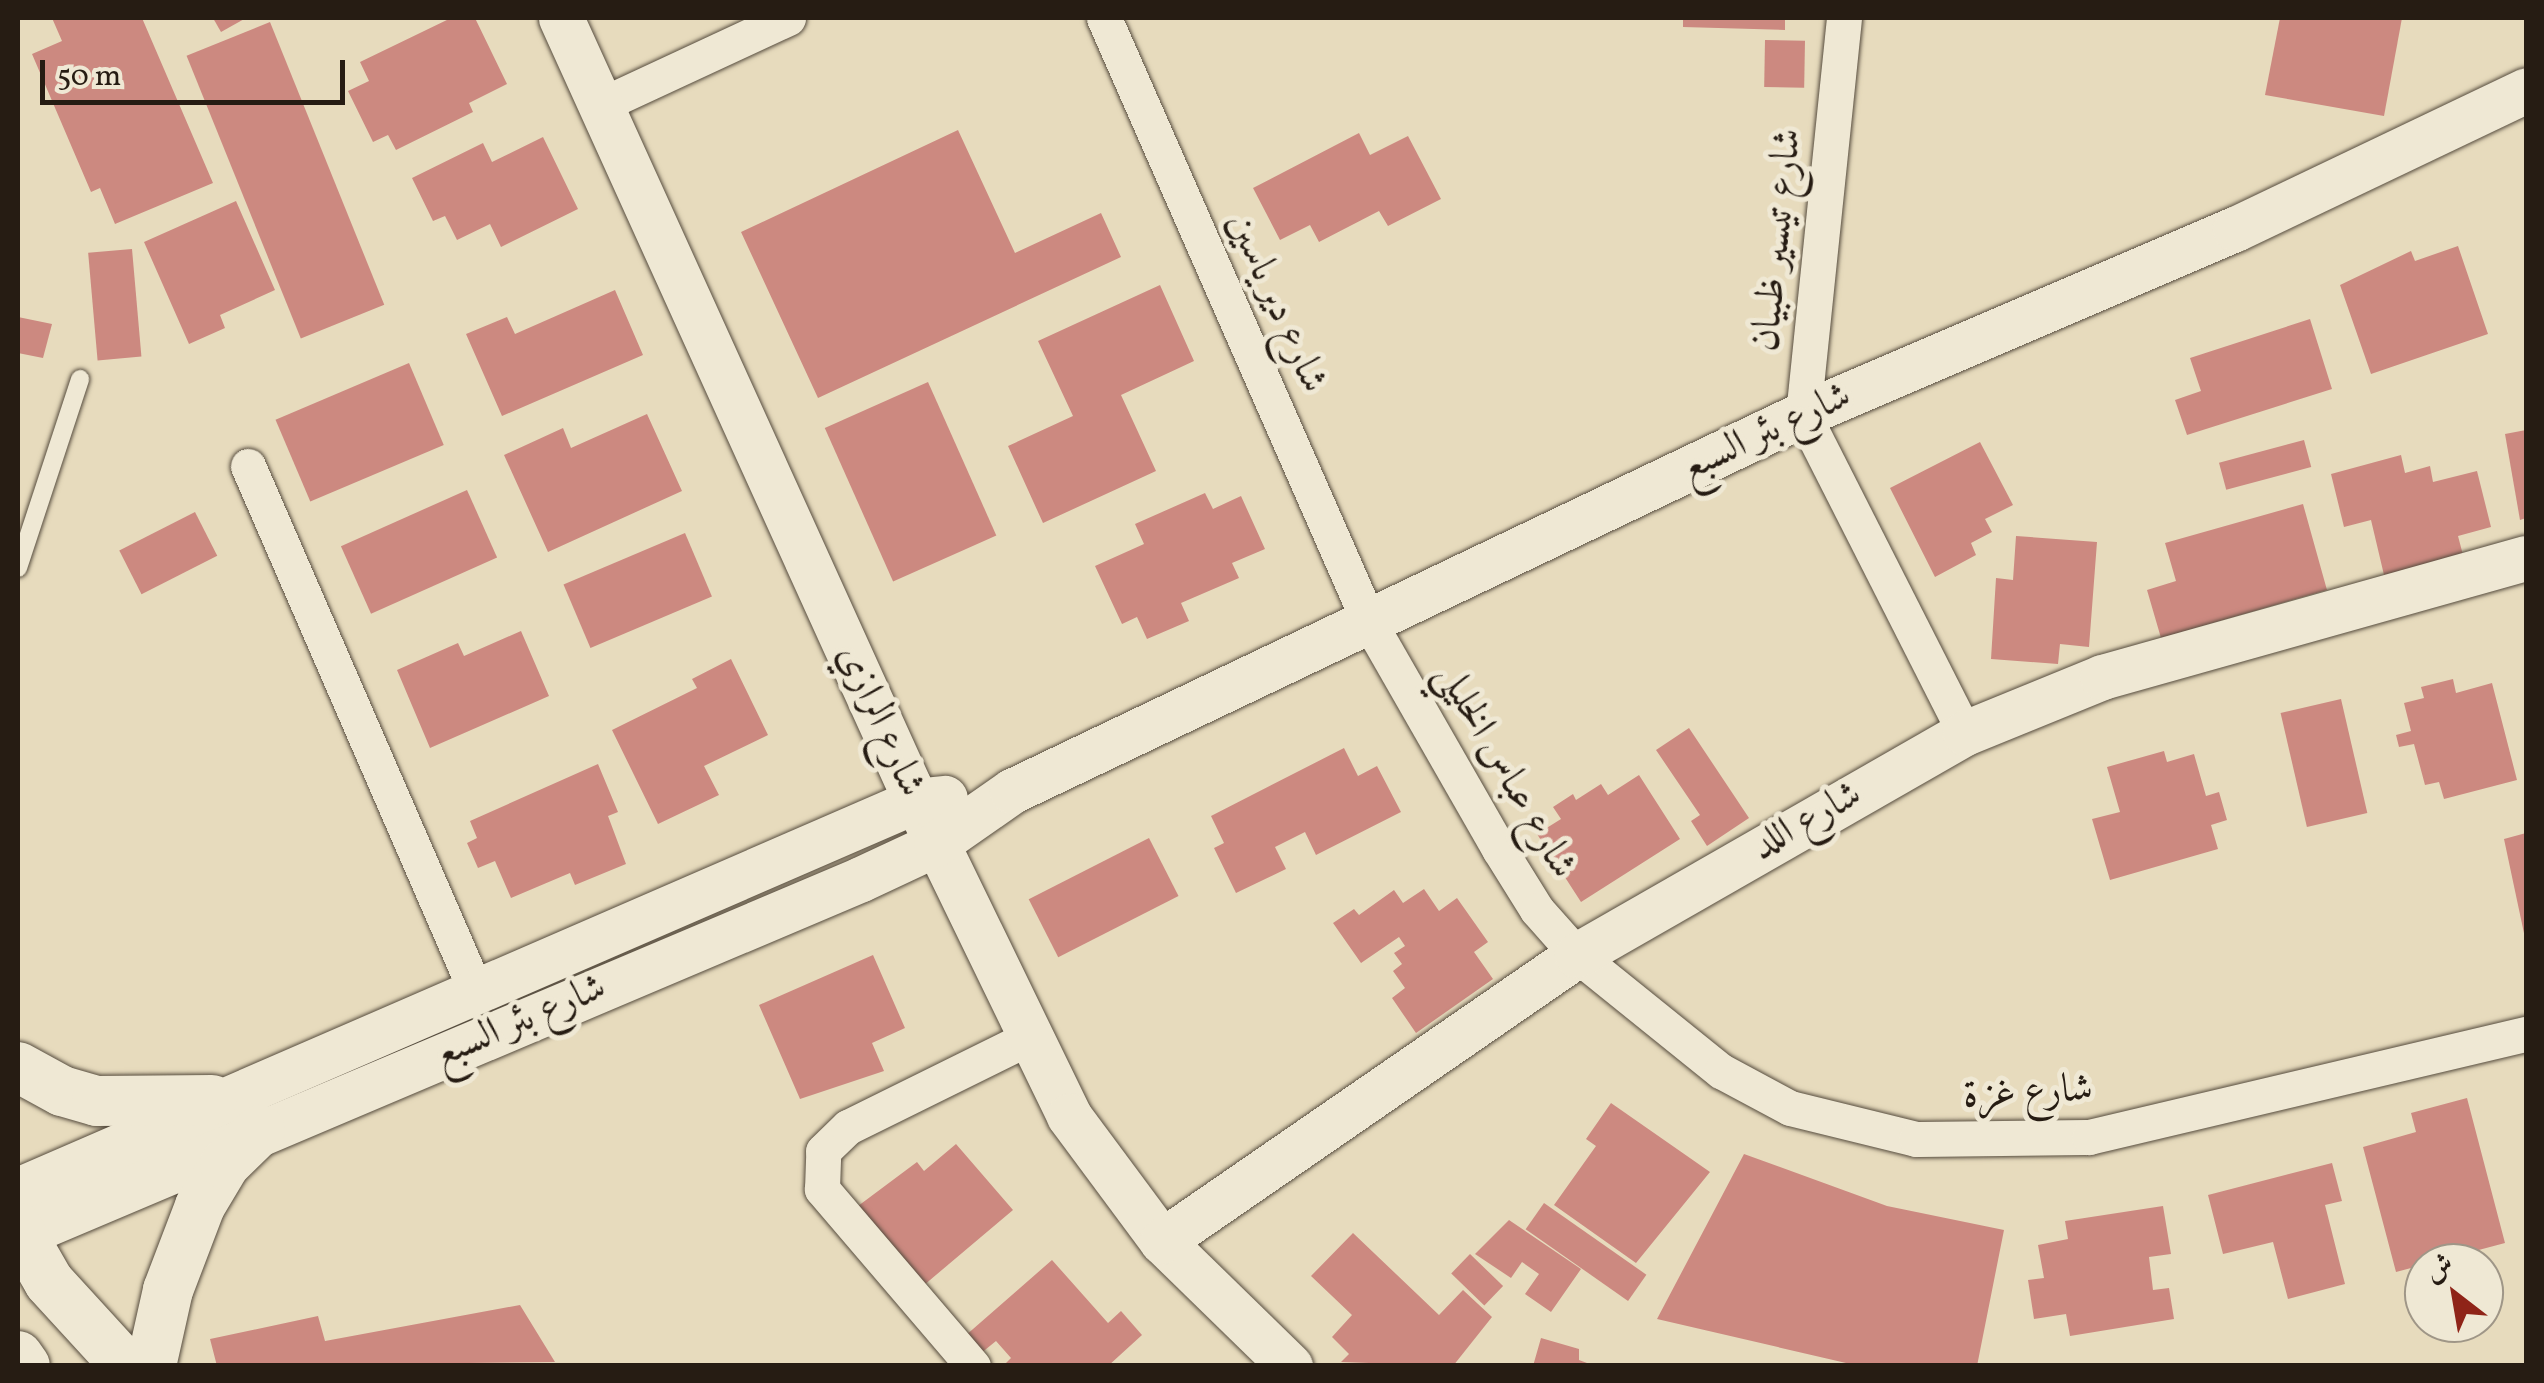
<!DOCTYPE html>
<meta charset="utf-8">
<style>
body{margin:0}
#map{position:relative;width:2544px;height:1383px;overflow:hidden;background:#e7dbbd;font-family:Vollkorn,Amiri,serif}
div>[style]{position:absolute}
.building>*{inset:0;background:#cc8980;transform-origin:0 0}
.roads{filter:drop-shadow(0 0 2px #564c3e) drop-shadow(0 0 2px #564c3e)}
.service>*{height:18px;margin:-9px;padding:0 9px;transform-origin:9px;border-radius:9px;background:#efe8d4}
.minor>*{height:35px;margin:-17.5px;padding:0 17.5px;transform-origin:17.5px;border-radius:17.5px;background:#efe8d4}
.tertiary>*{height:45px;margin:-22.5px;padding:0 22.5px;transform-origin:22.5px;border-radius:22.5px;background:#efe8d4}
.secondary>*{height:50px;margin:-25px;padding:0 25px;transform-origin:25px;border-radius:25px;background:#efe8d4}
span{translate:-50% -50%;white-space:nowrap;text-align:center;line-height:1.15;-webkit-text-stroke:10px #efe8d4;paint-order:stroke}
.street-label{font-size:40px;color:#261c13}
.frame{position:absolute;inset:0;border:20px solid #261c13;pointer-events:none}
.north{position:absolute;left:2404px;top:1243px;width:100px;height:100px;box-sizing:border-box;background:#efe8d4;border:2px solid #9f9687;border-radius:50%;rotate:329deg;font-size:28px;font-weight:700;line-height:40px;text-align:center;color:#261c13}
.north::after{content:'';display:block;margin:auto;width:35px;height:45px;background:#8f2418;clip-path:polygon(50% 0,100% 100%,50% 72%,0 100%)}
.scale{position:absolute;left:40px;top:60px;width:305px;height:45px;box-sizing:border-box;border:5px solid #261c13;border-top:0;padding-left:12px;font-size:30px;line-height:35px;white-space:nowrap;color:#261c13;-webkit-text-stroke:8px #efe8d4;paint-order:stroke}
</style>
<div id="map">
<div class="building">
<i style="clip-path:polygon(52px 18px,142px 18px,213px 183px,115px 224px,100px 188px,91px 192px,32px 54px,62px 41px)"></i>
<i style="clip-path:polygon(213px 18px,246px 18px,221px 32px)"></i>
<i style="clip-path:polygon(451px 18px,475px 18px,507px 84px,469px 103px,473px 112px,396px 150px,388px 135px,373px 142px,348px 91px,369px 81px,360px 62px)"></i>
<i style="clip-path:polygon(1683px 18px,1785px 18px,1785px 30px,1683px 27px)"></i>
<i style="clip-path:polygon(2280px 18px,2402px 18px,2384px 116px,2265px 95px)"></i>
<i style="left:270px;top:22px;width:305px;height:90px;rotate:68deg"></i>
<i style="left:1765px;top:40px;width:40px;height:47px;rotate:1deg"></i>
<i style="clip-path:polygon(958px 130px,1015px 253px,1101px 213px,1121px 257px,818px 398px,741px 232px)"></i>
<i style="clip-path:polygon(1359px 133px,1370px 155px,1408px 136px,1441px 199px,1388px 226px,1379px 211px,1319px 242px,1310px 225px,1280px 240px,1253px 188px)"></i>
<i style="clip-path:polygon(543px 137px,578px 209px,501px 247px,490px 224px,457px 240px,445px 216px,433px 221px,412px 178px,483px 143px,492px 162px)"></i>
<i style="clip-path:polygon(236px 201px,275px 290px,220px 315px,225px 328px,189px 344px,144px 242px)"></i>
<i style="clip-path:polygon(2458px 246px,2488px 334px,2371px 374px,2340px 285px,2411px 251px,2415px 261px)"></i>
<i style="left:132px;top:249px;width:108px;height:44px;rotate:85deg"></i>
<i style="clip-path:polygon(1160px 285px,1194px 361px,1121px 395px,1156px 471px,1043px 523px,1008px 446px,1073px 416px,1038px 341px)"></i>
<i style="clip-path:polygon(615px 290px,643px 355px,502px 416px,466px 334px,507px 317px,515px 334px)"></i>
<i style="clip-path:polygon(18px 317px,52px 324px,43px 358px,18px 353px)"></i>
<i style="clip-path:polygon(2310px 319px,2332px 389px,2187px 435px,2175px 400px,2201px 391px,2190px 358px)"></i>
<i style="left:409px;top:363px;width:89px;height:145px;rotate:67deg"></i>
<i style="left:928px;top:382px;width:168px;height:113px;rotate:66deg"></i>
<i style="clip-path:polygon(647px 414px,682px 491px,548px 552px,504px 455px,563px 428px,571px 448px)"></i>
<i style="clip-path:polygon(2526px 430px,2526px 518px,2520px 520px,2505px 434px)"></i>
<i style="left:2304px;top:440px;width:28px;height:88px;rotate:75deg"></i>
<i style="clip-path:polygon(1980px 442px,2013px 505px,1985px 519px,1992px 532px,1971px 543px,1976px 555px,1935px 577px,1890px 488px)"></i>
<i style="clip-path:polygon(2401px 455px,2405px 473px,2430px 466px,2433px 482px,2477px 471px,2491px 527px,2458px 536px,2463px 555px,2384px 575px,2371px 520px,2344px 527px,2331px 474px)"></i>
<i style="left:467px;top:490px;width:74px;height:138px;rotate:66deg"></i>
<i style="clip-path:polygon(1205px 493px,1213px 509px,1241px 496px,1265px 549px,1232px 563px,1239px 578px,1181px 603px,1189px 621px,1147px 639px,1137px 617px,1122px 624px,1095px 566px,1144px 544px,1135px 524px)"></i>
<i style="clip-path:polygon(2303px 504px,2327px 590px,2161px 638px,2147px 590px,2176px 581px,2165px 543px)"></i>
<i style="left:195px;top:512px;width:49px;height:85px;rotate:63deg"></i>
<i style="left:685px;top:533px;width:69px;height:132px;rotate:67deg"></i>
<i style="clip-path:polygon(2016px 536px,2097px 542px,2089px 647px,2060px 644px,2058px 664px,1991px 659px,1996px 578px,2013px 580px)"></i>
<i style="clip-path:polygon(521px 631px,549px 696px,430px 748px,397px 670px,458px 643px,464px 656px)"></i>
<i style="clip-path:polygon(731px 659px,768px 735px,704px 766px,719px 795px,658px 824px,612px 730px,697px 688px,692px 679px)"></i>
<i style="clip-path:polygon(2453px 679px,2456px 693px,2492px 683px,2517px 780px,2444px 799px,2439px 782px,2425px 785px,2414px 744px,2399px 747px,2396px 735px,2411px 731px,2404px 703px,2424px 698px,2421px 687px)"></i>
<i style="left:2341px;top:699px;width:117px;height:62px;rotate:77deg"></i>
<i style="clip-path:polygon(1689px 728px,1749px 818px,1707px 846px,1691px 821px,1700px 815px,1656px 750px)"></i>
<i style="clip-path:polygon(1344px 748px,1358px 776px,1377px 766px,1401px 812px,1316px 855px,1305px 832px,1275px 847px,1286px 869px,1236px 893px,1214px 848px,1224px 843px,1211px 816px)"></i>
<i style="clip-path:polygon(2164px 751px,2167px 762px,2194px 754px,2206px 796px,2219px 792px,2227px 820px,2211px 825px,2218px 849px,2110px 880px,2092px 819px,2120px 812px,2107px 767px)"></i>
<i style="clip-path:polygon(598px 764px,618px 812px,608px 816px,626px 864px,575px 885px,570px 873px,511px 898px,495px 861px,478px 868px,467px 843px,477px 838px,470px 821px)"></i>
<i style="clip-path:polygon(1639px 775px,1680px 839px,1581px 902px,1537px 834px,1561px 819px,1553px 807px,1573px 794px,1576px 800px,1601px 784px,1608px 795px)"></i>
<i style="clip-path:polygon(2526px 833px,2526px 938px,2525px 938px,2504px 839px)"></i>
<i style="left:1149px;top:838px;width:65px;height:135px;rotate:63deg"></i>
<i style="clip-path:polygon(1424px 889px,1439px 911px,1457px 898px,1488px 942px,1474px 952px,1493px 979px,1416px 1033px,1392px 998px,1405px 988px,1393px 971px,1402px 964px,1394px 953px,1405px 946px,1399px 937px,1361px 963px,1333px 923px,1354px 909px,1359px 915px,1394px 890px,1403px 903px)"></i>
<i style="clip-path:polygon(873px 955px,905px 1028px,872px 1043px,884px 1071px,800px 1099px,759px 1005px)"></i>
<i style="clip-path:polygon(2467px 1098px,2505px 1243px,2396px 1272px,2363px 1147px,2416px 1132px,2411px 1113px)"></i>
<i style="clip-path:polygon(1611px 1103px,1710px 1172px,1636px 1263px,1554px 1205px,1596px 1146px,1586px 1139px)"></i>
<i style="clip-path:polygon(956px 1144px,1013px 1210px,917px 1291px,850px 1212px,917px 1162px,924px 1171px)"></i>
<i style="clip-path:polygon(1744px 1154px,1887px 1206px,2004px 1230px,1977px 1366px,1859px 1366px,1657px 1319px)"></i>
<i style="clip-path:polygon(2332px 1163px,2342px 1201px,2325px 1205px,2345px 1284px,2288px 1299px,2273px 1242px,2223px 1254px,2208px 1195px)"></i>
<i style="left:1544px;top:1203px;width:125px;height:32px;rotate:35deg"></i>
<i style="clip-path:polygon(2163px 1206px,2171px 1254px,2149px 1257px,2153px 1290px,2169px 1288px,2174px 1319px,2070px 1336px,2066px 1314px,2034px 1319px,2028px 1280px,2044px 1278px,2038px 1245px,2068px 1239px,2065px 1221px)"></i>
<i style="clip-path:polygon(1509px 1220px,1581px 1269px,1551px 1312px,1525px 1294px,1539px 1274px,1522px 1262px,1511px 1278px,1475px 1254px)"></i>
<i style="clip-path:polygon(1353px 1233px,1439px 1315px,1463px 1290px,1492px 1317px,1453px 1366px,1341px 1362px,1349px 1354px,1332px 1337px,1352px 1315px,1311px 1276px)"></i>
<i style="left:1470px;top:1254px;width:46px;height:27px;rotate:44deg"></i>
<i style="clip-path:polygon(1052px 1260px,1108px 1323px,1121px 1311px,1142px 1335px,1108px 1366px,1003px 1366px,1011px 1358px,996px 1341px,980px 1354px,965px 1336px)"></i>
<i style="clip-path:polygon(520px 1305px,555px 1362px,217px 1366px,210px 1339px,318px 1316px,325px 1341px)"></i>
<i style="clip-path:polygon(1541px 1338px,1579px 1349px,1579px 1360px,1595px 1366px,1533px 1366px)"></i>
</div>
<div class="roads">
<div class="service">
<i style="left:18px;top:568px;width:199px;rotate:-71.8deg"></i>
</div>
<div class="minor">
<i style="left:1104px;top:18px;width:660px;rotate:66.31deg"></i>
<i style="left:1369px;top:622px;width:262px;rotate:60.2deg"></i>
<i style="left:1499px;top:849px;width:72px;rotate:58.1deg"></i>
<i style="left:1537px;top:910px;width:60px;rotate:48.4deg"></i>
<i style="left:1577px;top:955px;width:185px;rotate:38.9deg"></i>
<i style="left:1721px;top:1071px;width:78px;rotate:28.2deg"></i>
<i style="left:1790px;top:1108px;width:130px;rotate:13.8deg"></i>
<i style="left:1916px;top:1139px;width:173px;rotate:-0.7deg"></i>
<i style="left:2089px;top:1137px;width:449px;rotate:-13.3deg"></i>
<i style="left:1844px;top:18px;width:398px;rotate:95.9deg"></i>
<i style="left:1803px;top:414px;width:358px;rotate:63.1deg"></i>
<i style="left:603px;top:104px;width:204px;rotate:-24.9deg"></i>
<i style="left:248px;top:466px;width:570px;rotate:66.54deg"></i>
<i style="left:973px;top:1366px;width:233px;rotate:-130.5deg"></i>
<i style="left:822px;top:1189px;width:38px;rotate:-88deg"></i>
<i style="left:823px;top:1151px;width:35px;rotate:-44deg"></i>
<i style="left:848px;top:1127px;width:201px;rotate:-26.3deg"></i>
</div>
<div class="tertiary">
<i style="left:561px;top:18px;width:843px;rotate:65.62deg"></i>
<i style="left:909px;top:786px;width:367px;rotate:64.1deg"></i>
<i style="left:1069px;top:1116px;width:156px;rotate:53.4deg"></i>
<i style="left:1162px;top:1241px;width:179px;rotate:44.3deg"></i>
<i style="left:18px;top:1190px;width:978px;rotate:-23.44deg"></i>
<i style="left:915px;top:801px;width:30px;rotate:-6deg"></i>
<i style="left:18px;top:1236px;width:915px;rotate:-22.95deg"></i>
<i style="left:861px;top:879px;width:83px;rotate:-25deg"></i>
<i style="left:936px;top:844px;width:93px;rotate:-34.9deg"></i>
<i style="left:1012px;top:791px;width:876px;rotate:-25.48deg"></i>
<i style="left:1803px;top:414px;width:470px;rotate:-23.2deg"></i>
<i style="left:2235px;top:229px;width:322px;rotate:-25.5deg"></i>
<i style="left:1162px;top:1241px;width:504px;rotate:-34.57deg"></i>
<i style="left:1577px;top:955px;width:447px;rotate:-29.8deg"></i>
<i style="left:1965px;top:733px;width:148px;rotate:-22.2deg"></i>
<i style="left:2102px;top:677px;width:440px;rotate:-15.7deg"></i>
</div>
<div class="secondary">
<i style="left:18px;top:1067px;width:50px;rotate:28.6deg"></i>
<i style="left:62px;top:1091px;width:36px;rotate:16deg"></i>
<i style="left:97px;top:1101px;width:115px;rotate:-0.5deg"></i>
<i style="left:18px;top:1228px;width:62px;rotate:60.1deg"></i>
<i style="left:49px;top:1282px;width:114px;rotate:47.5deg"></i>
<i style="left:18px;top:1356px;width:12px;rotate:55deg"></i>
<i style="left:151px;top:1366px;width:78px;rotate:-77.4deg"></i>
<i style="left:168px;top:1290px;width:90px;rotate:-69.1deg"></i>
<i style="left:200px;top:1206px;width:49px;rotate:-59.2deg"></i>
<i style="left:225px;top:1164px;width:49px;rotate:-44.2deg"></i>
</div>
</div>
<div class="street-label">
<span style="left:1778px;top:240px;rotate:-84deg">شارع تيسير ظبيان</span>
<span style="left:1276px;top:303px;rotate:66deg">شارع دير ياسين</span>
<span style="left:1766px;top:433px;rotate:-25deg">شارع بئر السبع</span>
<span style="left:880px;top:721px;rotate:66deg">شارع الرازي</span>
<span style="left:1505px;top:771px;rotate:60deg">شارع عباس الخليلي</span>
<span style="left:1807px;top:821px;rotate:-29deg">شارع اللد</span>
<span style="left:520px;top:1022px;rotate:-23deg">شارع بئر السبع</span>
<span style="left:2028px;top:1093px;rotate:-3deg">شارع غزة</span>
</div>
<div class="frame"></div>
<div class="north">ش</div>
<div class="scale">50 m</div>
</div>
